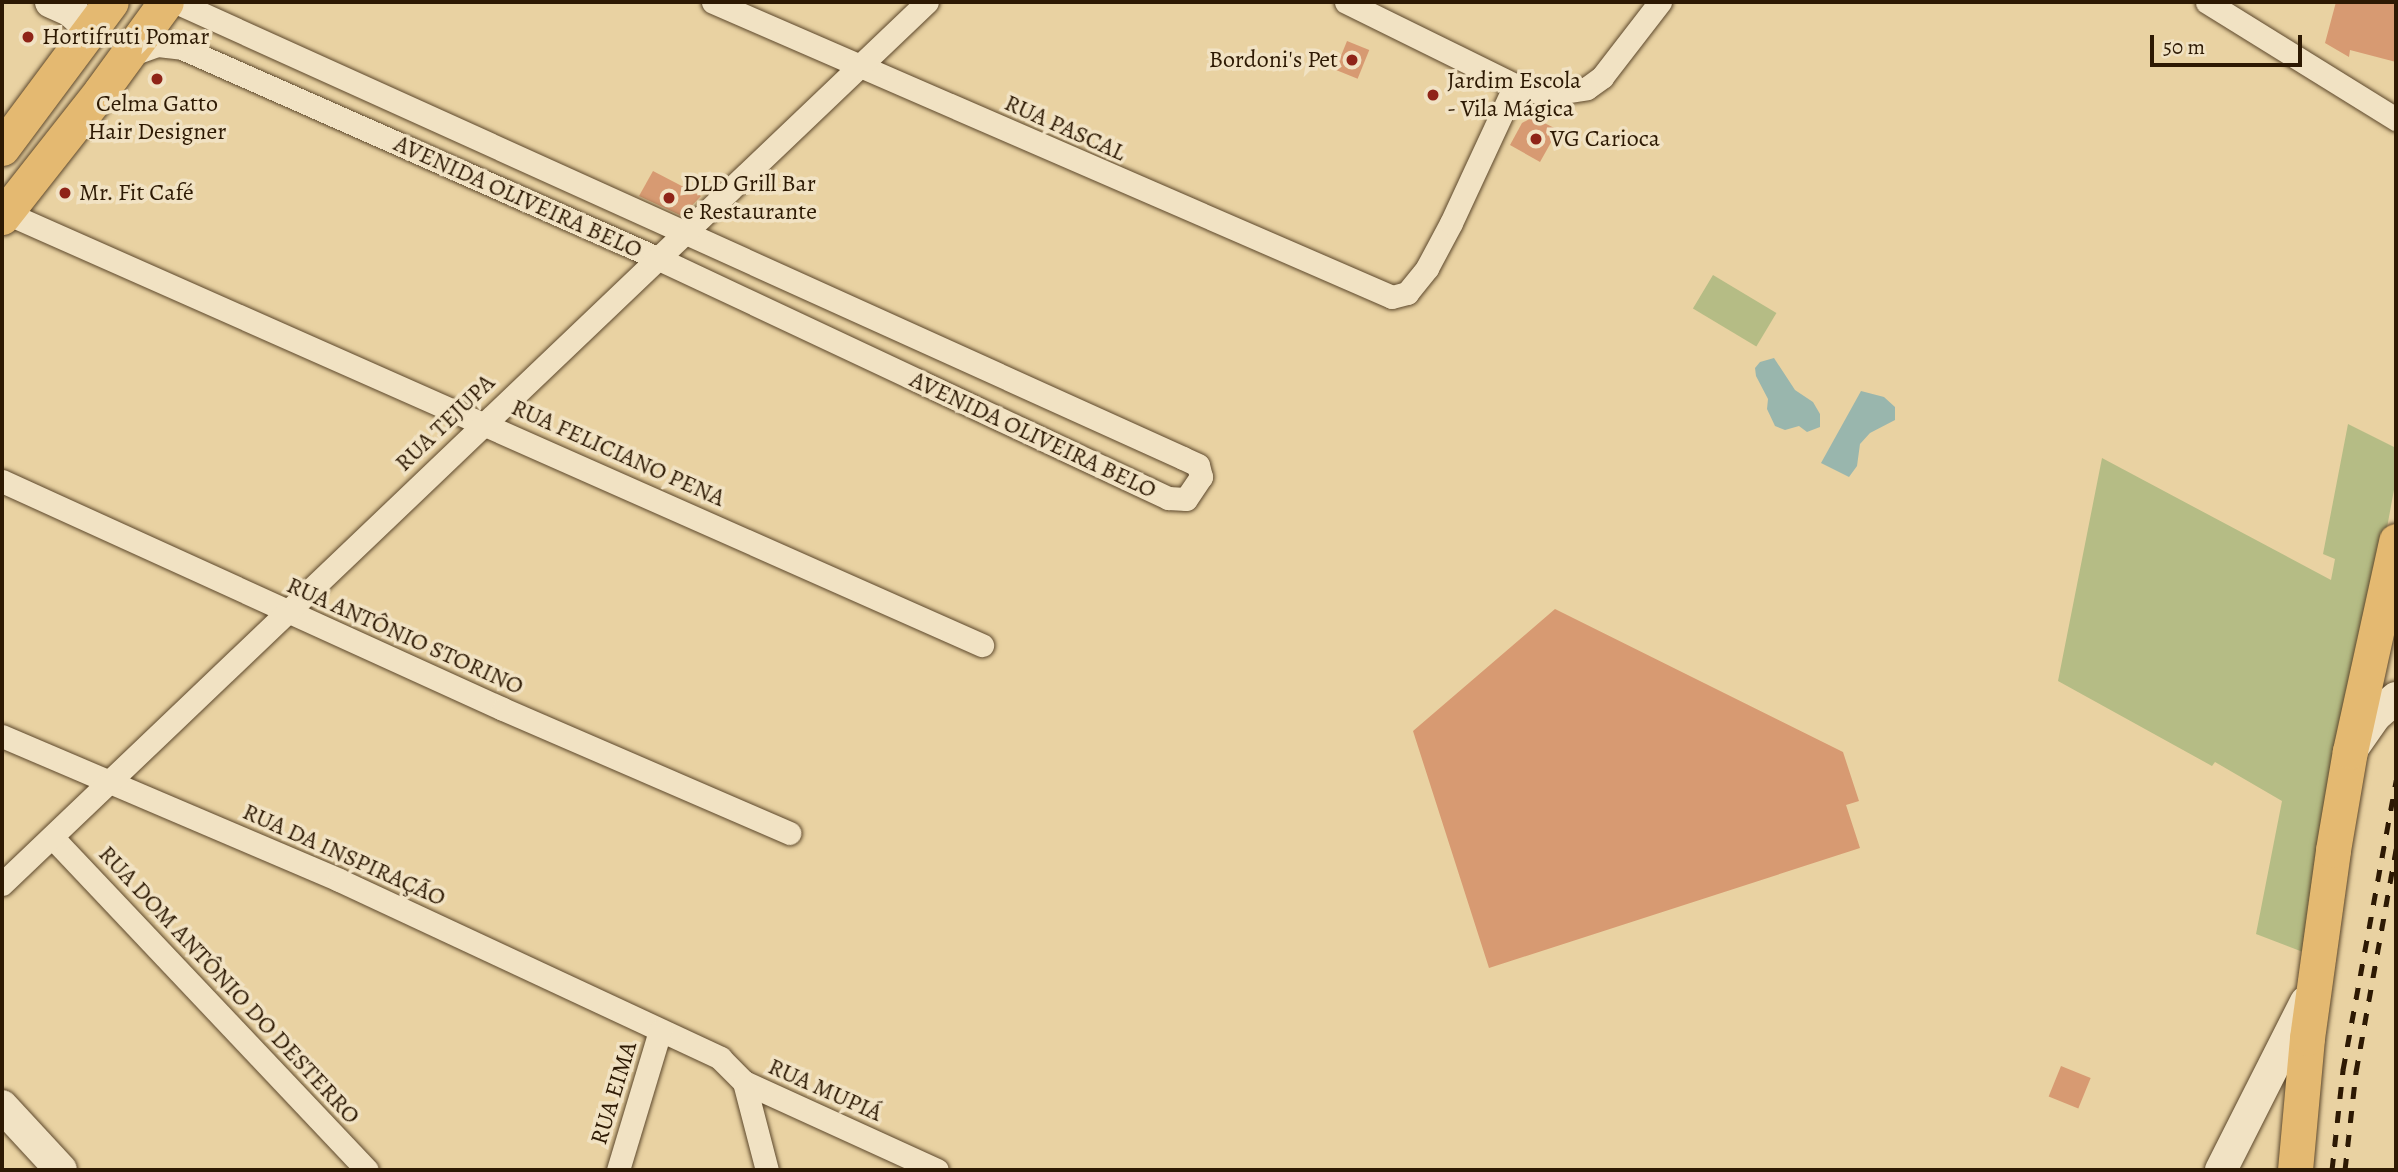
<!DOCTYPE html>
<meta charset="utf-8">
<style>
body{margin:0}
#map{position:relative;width:2398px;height:1172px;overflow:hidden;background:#e9d2a2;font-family:Alegreya,serif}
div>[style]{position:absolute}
.green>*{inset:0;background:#b5bc85;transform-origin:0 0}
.water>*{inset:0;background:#99b6ad}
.building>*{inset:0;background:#d79a72;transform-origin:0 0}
.roads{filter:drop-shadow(0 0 2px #5c472b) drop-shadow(0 0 2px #5c472b)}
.street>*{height:23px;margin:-11.5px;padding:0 11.5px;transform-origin:11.5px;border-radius:11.5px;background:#f1e2c3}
.secondary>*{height:32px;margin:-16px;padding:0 16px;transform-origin:16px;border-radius:16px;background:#f1e2c3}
.primary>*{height:35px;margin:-17.5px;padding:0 17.5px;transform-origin:17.5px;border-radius:17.5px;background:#e4b971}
.rail>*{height:5px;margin-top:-2.5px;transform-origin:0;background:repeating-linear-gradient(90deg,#2d1903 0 12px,transparent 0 24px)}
.dots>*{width:19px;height:19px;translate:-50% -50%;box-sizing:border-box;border:4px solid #f1e2c3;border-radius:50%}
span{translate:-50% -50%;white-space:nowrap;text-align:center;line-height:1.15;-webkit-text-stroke:7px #f1e2c3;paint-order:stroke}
.poi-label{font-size:24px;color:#2d1903}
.left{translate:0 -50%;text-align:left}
.right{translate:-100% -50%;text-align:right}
.street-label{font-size:24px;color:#2d1903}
.frame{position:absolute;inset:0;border:4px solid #2d1903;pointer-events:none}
.scale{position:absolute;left:2150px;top:35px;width:152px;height:32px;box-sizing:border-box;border:4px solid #2d1903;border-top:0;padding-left:9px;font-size:21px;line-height:24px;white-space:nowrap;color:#2d1903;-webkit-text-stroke:5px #f1e2c3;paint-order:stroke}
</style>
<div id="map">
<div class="green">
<i style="left:1713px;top:275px;width:74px;height:39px;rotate:31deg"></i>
<i style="clip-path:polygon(2348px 424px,2396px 448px,2396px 479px,2308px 954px,2256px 934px,2282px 801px,2215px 762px,2212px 766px,2058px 681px,2102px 458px,2331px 580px,2335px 559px,2323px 554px)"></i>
</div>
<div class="water">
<i style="clip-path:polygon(1774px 358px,1795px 390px,1813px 402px,1820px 414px,1820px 427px,1807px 432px,1799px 426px,1785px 430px,1775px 426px,1767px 409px,1768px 399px,1756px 376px,1755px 368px,1760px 362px)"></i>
<i style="clip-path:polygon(1861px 391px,1884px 397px,1895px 407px,1895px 420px,1870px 433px,1860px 444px,1857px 466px,1849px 477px,1821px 463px)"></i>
</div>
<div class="building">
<i style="clip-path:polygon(2336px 2px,2396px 2px,2396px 62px,2350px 50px,2349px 57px,2325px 43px)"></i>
<i style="left:1347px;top:41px;width:24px;height:31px;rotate:22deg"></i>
<i style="clip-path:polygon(1533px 117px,1558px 130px,1540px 162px,1510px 145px,1522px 123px)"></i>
<i style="clip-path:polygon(653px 171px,701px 196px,682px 216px,639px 196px)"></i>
<i style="clip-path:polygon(1555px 609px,1843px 752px,1859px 801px,1846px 805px,1860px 848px,1489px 968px,1413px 731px)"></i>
<i style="left:2061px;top:1066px;width:32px;height:33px;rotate:22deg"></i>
</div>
<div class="roads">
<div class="street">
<i style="left:713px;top:2px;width:740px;rotate:23.48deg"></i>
<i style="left:1392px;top:297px;width:16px;rotate:-15deg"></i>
<i style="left:1407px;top:293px;width:32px;rotate:-51deg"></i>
<i style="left:1427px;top:268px;width:51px;rotate:-61.9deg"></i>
<i style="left:1451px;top:223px;width:152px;rotate:-65.1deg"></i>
<i style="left:1346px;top:2px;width:188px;rotate:26.2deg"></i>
<i style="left:1515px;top:85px;width:24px;rotate:17deg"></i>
<i style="left:1538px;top:92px;width:19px;rotate:3deg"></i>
<i style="left:1557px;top:93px;width:30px;rotate:-9deg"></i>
<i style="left:1587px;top:88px;width:19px;rotate:-36deg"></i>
<i style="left:1602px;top:77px;width:95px;rotate:-52.3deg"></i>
<i style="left:2207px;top:2px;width:222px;rotate:31.8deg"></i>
<i style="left:127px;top:56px;width:33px;rotate:-20deg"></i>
<i style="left:158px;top:45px;width:24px;rotate:7deg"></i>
<i style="left:182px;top:48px;width:519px;rotate:23.85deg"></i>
<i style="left:657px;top:258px;width:565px;rotate:25.16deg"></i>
<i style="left:1168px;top:498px;width:18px;rotate:3deg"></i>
<i style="left:1186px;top:499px;width:27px;rotate:-56deg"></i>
<i style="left:1201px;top:477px;width:12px;rotate:-104deg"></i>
<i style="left:1198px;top:465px;width:17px;rotate:-155deg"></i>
<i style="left:1183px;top:458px;width:1105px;rotate:-155.64deg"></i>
<i style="left:2px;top:211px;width:1072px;rotate:23.89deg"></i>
<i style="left:2px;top:481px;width:550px;rotate:24.47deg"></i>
<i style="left:503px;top:709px;width:312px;rotate:23.4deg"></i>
<i style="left:2px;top:736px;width:366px;rotate:23.1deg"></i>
<i style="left:339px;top:880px;width:421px;rotate:25deg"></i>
<i style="left:720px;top:1058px;width:34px;rotate:45deg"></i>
<i style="left:744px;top:1082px;width:212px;rotate:24.5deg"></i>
<i style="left:52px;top:837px;width:458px;rotate:46.6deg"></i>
<i style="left:2px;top:884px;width:1278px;rotate:-43.64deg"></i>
<i style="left:744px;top:1082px;width:91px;rotate:75.4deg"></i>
<i style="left:618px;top:1170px;width:145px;rotate:-73.2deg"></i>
</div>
<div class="secondary">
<i style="left:51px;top:2px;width:22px;rotate:24deg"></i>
<i style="left:71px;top:11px;width:26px;rotate:43deg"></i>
<i style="left:2352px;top:749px;width:39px;rotate:-55deg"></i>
<i style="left:2374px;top:717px;width:29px;rotate:-41deg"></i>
<i style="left:2px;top:1106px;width:87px;rotate:47.3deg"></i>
<i style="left:2221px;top:1170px;width:188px;rotate:-63.2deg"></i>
</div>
<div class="primary">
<i style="left:2px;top:148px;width:182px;rotate:-53.3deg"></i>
<i style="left:2px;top:217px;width:160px;rotate:-51.8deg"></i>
<i style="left:101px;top:91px;width:110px;rotate:-53.9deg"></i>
<i style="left:2295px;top:1170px;width:133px;rotate:-84.8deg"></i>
<i style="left:2307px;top:1038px;width:190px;rotate:-82.1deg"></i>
<i style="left:2333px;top:850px;width:100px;rotate:-80.3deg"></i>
<i style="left:2350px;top:751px;width:215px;rotate:-77.6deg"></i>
</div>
</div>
<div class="rail">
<i style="left:2332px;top:1170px;width:101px;rotate:-83.7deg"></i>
<i style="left:2343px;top:1070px;width:295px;rotate:-79.6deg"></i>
<i style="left:2345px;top:1170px;width:99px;rotate:-83.6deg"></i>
<i style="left:2356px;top:1072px;width:227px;rotate:-79.8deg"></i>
</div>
<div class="dots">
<i style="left:28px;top:37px;background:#8f2418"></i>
<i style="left:1352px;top:60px;background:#8f2418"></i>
<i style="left:157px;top:79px;background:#8f2418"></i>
<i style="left:1433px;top:95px;background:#8f2418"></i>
<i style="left:1536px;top:139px;background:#8f2418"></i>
<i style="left:65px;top:193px;background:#8f2418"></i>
<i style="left:669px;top:198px;background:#8f2418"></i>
</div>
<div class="poi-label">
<span class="left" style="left:42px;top:37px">Hortifruti Pomar</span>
<span class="right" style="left:1338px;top:60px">Bordoni's Pet</span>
<span class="left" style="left:1447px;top:95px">Jardim Escola<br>- Vila Mágica</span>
<span style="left:157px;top:118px">Celma Gatto<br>Hair Designer</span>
<span class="left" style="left:1550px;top:139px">VG Carioca</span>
<span class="left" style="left:683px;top:198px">DLD Grill Bar<br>e Restaurante</span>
<span class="left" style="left:79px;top:193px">Mr. Fit Café</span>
</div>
<div class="street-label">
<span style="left:1065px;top:128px;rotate:24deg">RUA PASCAL</span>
<span style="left:518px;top:197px;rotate:24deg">AVENIDA OLIVEIRA BELO</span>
<span style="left:445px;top:423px;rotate:-44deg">RUA TEJUPA</span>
<span style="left:1033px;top:435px;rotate:25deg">AVENIDA OLIVEIRA BELO</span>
<span style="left:618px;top:453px;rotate:24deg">RUA FELICIANO PENA</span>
<span style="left:405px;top:636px;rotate:24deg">RUA ANTÔNIO STORINO</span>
<span style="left:344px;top:855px;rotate:24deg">RUA DA INSPIRAÇÃO</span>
<span style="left:229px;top:985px;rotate:47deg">RUA DOM ANTÔNIO DO DESTERRO</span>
<span style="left:825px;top:1090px;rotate:24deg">RUA MUPIÁ</span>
<span style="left:614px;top:1093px;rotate:-73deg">RUA EIMA</span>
</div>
<div class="frame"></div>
<div class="scale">50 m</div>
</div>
